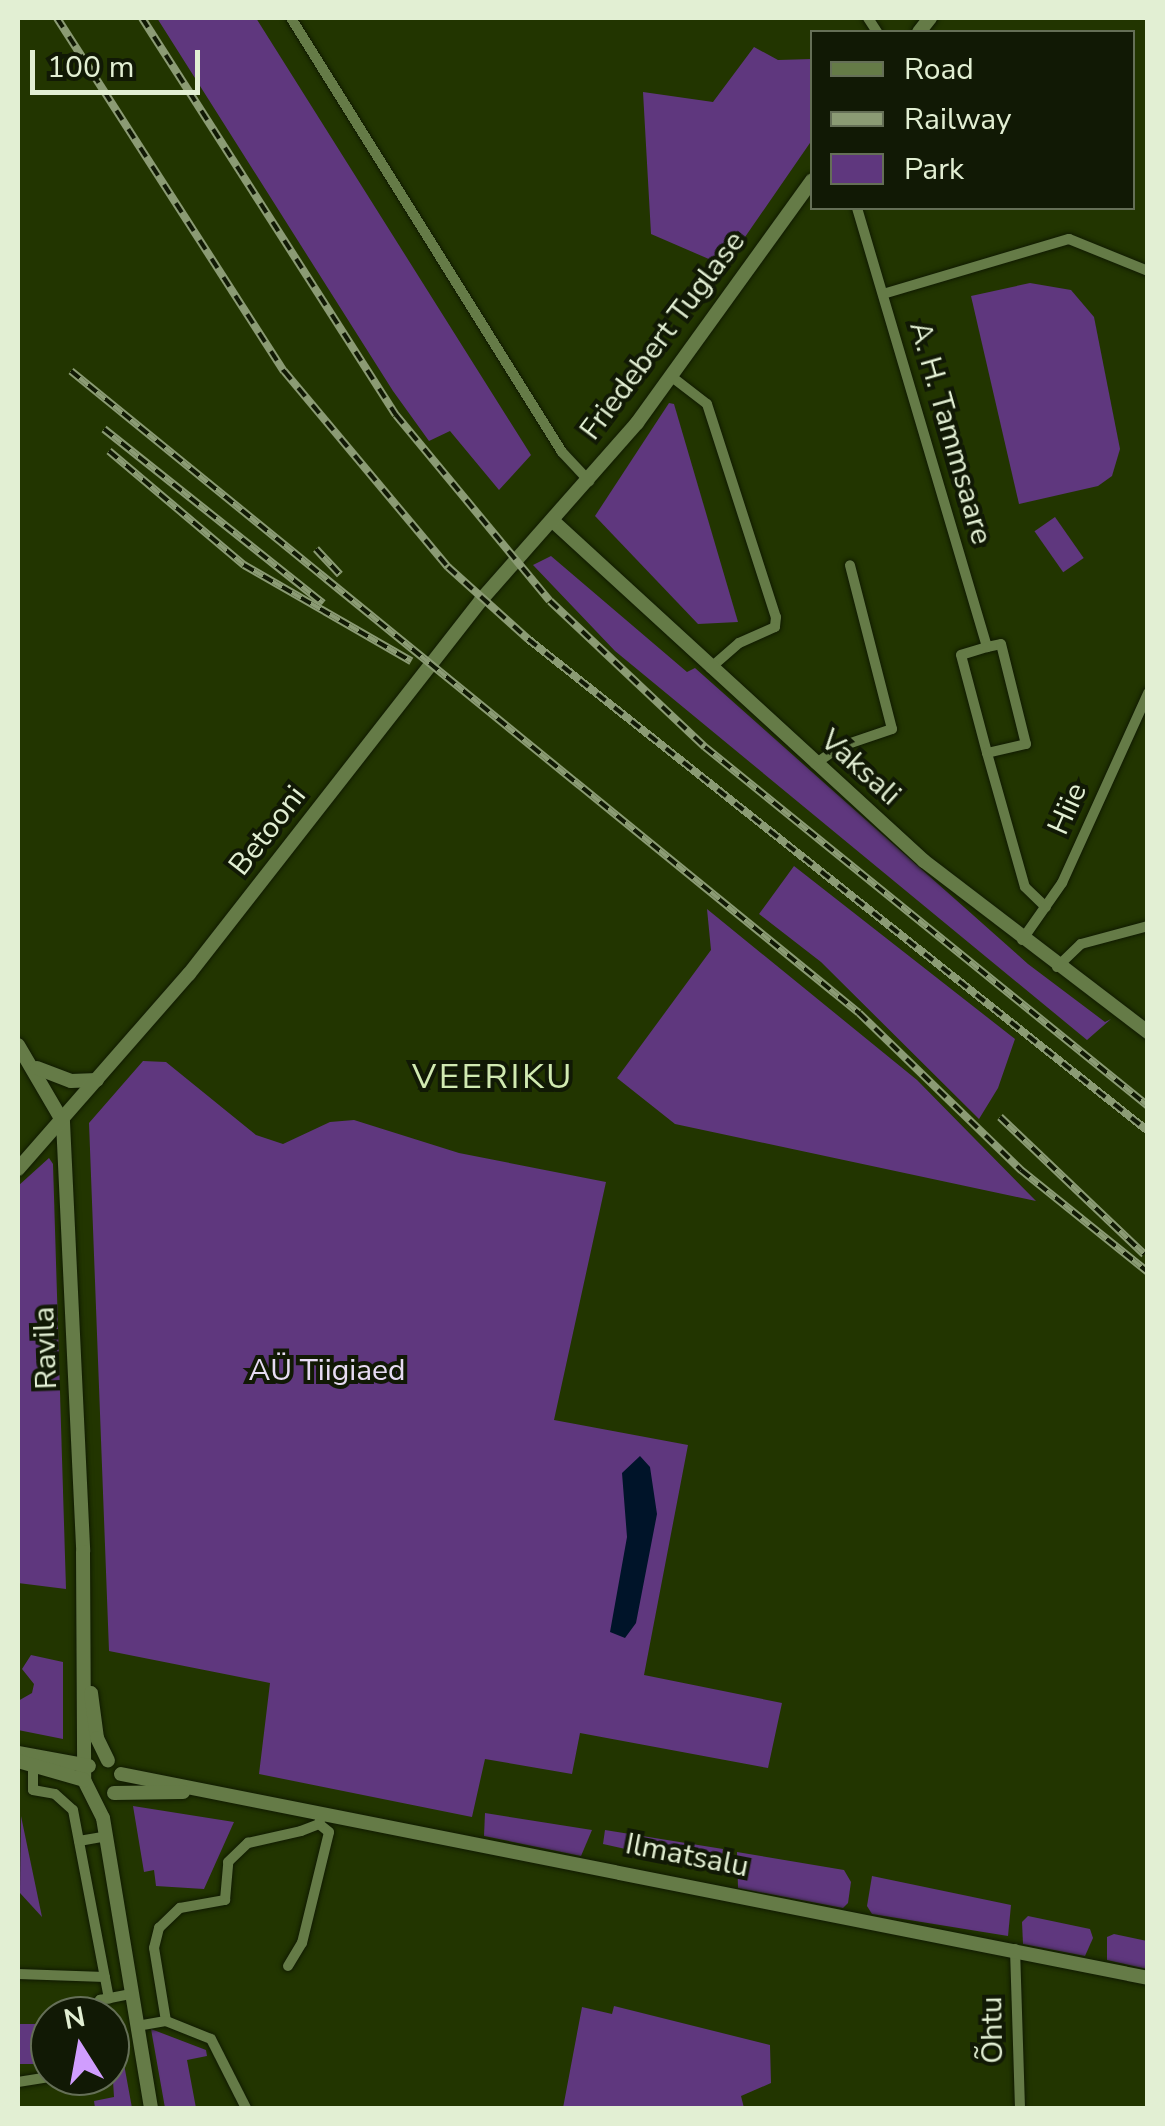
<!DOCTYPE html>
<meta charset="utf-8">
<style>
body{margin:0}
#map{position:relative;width:1165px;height:2126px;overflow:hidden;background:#223500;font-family:"Nunito Sans",sans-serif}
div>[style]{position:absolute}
.green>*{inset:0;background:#5f377e;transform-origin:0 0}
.water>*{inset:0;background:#001429}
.roads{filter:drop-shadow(0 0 2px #101a02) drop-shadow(0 0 2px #101a02)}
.street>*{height:10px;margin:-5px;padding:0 5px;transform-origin:5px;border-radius:5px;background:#657b47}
.secondary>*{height:14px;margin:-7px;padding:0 7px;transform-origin:7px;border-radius:7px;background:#657b47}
.rail>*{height:8px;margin-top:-4px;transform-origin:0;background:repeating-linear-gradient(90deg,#111905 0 11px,#8b9b74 0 22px);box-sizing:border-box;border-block:2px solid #8b9b74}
span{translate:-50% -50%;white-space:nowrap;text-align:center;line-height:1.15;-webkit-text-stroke:8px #111905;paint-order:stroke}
.street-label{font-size:30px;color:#e2efd3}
.park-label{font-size:30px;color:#e7dcf3}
.quarter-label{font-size:35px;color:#d1eab1;letter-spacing:2.5px}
.frame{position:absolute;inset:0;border:20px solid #e2efd3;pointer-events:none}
.legend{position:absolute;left:810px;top:30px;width:325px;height:180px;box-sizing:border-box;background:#111905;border:2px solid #656f57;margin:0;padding:12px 18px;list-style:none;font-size:30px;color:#e2efd3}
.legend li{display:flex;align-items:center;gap:20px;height:50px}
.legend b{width:50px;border:2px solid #656f57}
.north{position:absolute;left:30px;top:1996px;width:100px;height:100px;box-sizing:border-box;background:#111905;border:2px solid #656f57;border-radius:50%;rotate:349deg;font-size:28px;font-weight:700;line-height:40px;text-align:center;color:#e2efd3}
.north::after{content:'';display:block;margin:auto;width:35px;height:45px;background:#d09dfe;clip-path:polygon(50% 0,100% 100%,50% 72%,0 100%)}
.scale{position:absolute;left:30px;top:50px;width:170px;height:45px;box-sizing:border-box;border:5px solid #e2efd3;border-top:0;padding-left:12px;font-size:30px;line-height:35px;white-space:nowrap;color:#e2efd3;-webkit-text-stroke:8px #111905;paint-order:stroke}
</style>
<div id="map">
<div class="green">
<i style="clip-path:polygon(157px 18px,256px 18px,531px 455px,499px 490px,450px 431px,429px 441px,393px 391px)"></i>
<i style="clip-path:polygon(754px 47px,778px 60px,812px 59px,812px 140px,725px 266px,651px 234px,643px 92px,713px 102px)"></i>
<i style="clip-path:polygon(1030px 283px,1071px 290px,1094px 317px,1120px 449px,1112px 476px,1098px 486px,1019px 504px,971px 296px)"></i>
<i style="clip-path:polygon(669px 403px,674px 404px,738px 622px,698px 624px,595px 516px)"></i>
<i style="left:1055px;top:517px;width:50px;height:25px;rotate:55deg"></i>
<i style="clip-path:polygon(551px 556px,687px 672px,695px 668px,1028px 964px,1105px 1022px,1111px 1019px,1087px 1040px,615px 651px,533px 565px)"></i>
<i style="clip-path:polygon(794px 866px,1015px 1039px,998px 1088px,979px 1119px,821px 962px,759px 914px)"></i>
<i style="clip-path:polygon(707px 909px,917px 1080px,1036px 1201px,675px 1124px,617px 1078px,711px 950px)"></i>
<i style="clip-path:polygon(143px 1061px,166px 1062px,256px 1135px,283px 1144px,330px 1122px,354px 1120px,459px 1153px,606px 1182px,554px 1420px,688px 1445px,644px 1675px,782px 1703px,768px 1768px,580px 1733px,572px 1774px,485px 1759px,472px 1817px,462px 1815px,259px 1774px,270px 1683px,109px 1651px,89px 1123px)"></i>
<i style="clip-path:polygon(49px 1158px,53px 1164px,66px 1589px,18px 1583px,18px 1186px)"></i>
<i style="clip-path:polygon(31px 1655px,63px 1662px,63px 1739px,18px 1730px,18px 1701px,32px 1693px,34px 1684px,22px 1669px)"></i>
<i style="clip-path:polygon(133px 1806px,234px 1822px,204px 1889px,156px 1886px,154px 1870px,144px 1872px)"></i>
<i style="clip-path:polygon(485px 1813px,592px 1830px,581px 1856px,484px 1836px)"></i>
<i style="clip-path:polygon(21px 1816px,42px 1917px,20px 1893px)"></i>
<i style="clip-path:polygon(605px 1830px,723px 1849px,720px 1870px,603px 1844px)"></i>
<i style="clip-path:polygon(737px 1852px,844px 1870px,851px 1882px,848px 1903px,843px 1908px,738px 1888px)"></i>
<i style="clip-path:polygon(872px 1876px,1011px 1905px,1008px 1936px,872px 1914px,867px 1906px)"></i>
<i style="clip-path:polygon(1028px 1916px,1090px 1929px,1093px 1938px,1085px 1956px,1023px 1944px,1022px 1922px)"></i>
<i style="clip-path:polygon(1114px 1934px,1147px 1941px,1147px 1969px,1107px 1960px,1107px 1937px)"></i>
<i style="clip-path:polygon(614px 2006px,770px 2045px,771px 2083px,741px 2096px,744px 2108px,563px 2108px,582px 2007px,612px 2014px)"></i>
<i style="left:50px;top:2024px;width:40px;height:32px;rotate:90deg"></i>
<i style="clip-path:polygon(151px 2029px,206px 2050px,207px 2056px,187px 2060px,196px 2108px,165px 2108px)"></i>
<i style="clip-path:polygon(118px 2031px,132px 2108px,95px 2108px,94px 2101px,114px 2097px,110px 2032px)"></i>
</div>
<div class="water">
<i style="clip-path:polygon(640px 1456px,650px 1467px,657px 1514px,636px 1623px,625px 1638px,610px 1632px,627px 1537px,622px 1473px)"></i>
</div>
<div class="roads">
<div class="street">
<i style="left:291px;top:18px;width:512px;rotate:58.02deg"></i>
<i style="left:562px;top:452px;width:40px;rotate:47deg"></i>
<i style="left:868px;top:18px;width:17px;rotate:57deg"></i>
<i style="left:857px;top:208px;width:458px;rotate:73.5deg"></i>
<i style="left:987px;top:647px;width:27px;rotate:163deg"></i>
<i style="left:961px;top:655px;width:101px;rotate:75.1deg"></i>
<i style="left:987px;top:753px;width:139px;rotate:74.2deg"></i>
<i style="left:1025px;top:887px;width:29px;rotate:44deg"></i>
<i style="left:883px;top:294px;width:194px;rotate:-16.5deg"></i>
<i style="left:1069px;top:239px;width:85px;rotate:22.1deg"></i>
<i style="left:672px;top:377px;width:44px;rotate:37.6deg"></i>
<i style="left:707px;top:404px;width:224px;rotate:72.1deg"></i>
<i style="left:776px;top:617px;width:10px;rotate:96deg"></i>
<i style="left:775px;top:627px;width:39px;rotate:156deg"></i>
<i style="left:739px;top:643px;width:38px;rotate:139deg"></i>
<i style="left:987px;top:647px;width:14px;rotate:-12deg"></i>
<i style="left:1001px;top:644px;width:103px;rotate:76deg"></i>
<i style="left:1026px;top:744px;width:40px;rotate:167deg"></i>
<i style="left:815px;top:764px;width:29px;rotate:-35deg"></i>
<i style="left:839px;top:747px;width:56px;rotate:-18.8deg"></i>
<i style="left:892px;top:729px;width:169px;rotate:-104.4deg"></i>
<i style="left:1022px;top:940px;width:70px;rotate:-54.9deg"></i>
<i style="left:1062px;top:883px;width:209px;rotate:-65.6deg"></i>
<i style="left:1057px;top:967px;width:33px;rotate:-44deg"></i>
<i style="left:1081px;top:944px;width:69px;rotate:-15deg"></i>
<i style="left:33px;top:1765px;width:25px;rotate:90deg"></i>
<i style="left:33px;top:1790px;width:22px;rotate:10deg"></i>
<i style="left:55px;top:1794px;width:24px;rotate:42deg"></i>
<i style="left:73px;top:1810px;width:192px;rotate:79.2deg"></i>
<i style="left:79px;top:1841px;width:27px;rotate:-10deg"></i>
<i style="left:1015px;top:1949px;width:159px;rotate:88.2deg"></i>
<i style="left:288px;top:1966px;width:27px;rotate:-59deg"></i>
<i style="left:302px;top:1943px;width:114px;rotate:-76.3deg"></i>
<i style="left:329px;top:1832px;width:13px;rotate:-141deg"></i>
<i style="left:18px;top:1974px;width:87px;rotate:2deg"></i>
<i style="left:87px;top:2016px;width:21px;rotate:-51deg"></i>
<i style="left:100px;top:2000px;width:33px;rotate:-11deg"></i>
<i style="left:166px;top:2021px;width:74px;rotate:-99.3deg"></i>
<i style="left:154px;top:1948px;width:21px;rotate:-76deg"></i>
<i style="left:159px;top:1928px;width:29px;rotate:-44deg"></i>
<i style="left:180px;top:1908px;width:46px;rotate:-10.1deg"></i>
<i style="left:225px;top:1900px;width:38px;rotate:-85deg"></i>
<i style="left:228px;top:1862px;width:28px;rotate:-44deg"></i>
<i style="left:248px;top:1843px;width:54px;rotate:-12.8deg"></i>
<i style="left:301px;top:1831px;width:19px;rotate:-21deg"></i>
<i style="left:319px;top:1824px;width:11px;rotate:-75deg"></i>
<i style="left:137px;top:2026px;width:29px;rotate:-10deg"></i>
<i style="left:166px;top:2021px;width:48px;rotate:21.8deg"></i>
<i style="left:211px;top:2039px;width:77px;rotate:63.1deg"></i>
<i style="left:18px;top:2082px;width:38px;rotate:-9deg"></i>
</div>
<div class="secondary">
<i style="left:919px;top:32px;width:18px;rotate:-52deg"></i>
<i style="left:554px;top:522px;width:502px;rotate:42.5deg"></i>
<i style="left:924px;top:861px;width:282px;rotate:37.4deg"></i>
<i style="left:18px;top:1045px;width:89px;rotate:59.7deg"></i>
<i style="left:63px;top:1122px;width:430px;rotate:87.3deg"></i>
<i style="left:83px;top:1552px;width:228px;rotate:89.7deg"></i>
<i style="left:84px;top:1780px;width:42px;rotate:63.4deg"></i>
<i style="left:103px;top:1818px;width:294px;rotate:80.6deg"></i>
<i style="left:37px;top:1068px;width:36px;rotate:21deg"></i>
<i style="left:71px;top:1081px;width:26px;rotate:-2deg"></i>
<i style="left:18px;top:1169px;width:259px;rotate:-48.8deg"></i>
<i style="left:189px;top:974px;width:474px;rotate:-52deg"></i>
<i style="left:481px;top:600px;width:236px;rotate:-48.6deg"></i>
<i style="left:637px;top:423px;width:299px;rotate:-54.2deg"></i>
<i style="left:91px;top:1693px;width:45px;rotate:82.4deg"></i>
<i style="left:97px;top:1738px;width:25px;rotate:64deg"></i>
<i style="left:18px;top:1753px;width:72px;rotate:10.4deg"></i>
<i style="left:18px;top:1761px;width:69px;rotate:16.1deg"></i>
<i style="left:121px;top:1774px;width:1047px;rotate:11.23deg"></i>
<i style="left:114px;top:1793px;width:69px;rotate:-0.8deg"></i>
</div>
</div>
<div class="rail">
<i style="left:57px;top:18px;width:420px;rotate:57.3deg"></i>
<i style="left:284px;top:371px;width:256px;rotate:50.1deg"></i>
<i style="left:448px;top:567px;width:108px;rotate:42deg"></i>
<i style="left:528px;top:639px;width:791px;rotate:38.43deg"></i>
<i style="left:142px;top:18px;width:471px;rotate:57.4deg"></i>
<i style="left:396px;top:415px;width:241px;rotate:50.4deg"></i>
<i style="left:550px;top:601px;width:213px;rotate:43.3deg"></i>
<i style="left:705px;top:747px;width:570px;rotate:39.02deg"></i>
<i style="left:71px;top:371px;width:1016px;rotate:39.17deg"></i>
<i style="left:859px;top:1013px;width:226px;rotate:44.1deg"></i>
<i style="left:1021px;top:1170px;width:163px;rotate:38.8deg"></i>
<i style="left:104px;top:429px;width:280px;rotate:38.5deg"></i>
<i style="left:109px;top:451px;width:177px;rotate:40.2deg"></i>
<i style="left:244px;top:565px;width:193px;rotate:29.9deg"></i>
<i style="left:316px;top:549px;width:35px;rotate:47deg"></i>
<i style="left:1000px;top:1117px;width:199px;rotate:43.6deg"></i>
</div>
<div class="street-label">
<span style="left:663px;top:336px;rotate:-53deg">Friedebert Tuglase</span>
<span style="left:950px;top:433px;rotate:74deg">A. H. Tammsaare</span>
<span style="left:860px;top:768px;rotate:42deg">Vaksali</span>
<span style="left:1068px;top:809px;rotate:-66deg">Hiie</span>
<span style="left:268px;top:831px;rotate:-52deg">Betooni</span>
<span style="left:46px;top:1348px;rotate:-92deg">Ravila</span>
<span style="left:687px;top:1856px;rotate:11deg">Ilmatsalu</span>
<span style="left:993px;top:2030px;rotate:-91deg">Õhtu</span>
</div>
<div class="park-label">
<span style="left:327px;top:1371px">AÜ Tiigiaed</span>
</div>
<div class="quarter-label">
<span style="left:493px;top:1077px">VEERIKU</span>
</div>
<div class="frame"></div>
<ul class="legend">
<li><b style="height:12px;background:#657b47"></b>Road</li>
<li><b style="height:12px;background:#8b9b74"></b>Railway</li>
<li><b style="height:28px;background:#5f377e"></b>Park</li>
</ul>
<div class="north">N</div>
<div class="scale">100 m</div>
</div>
